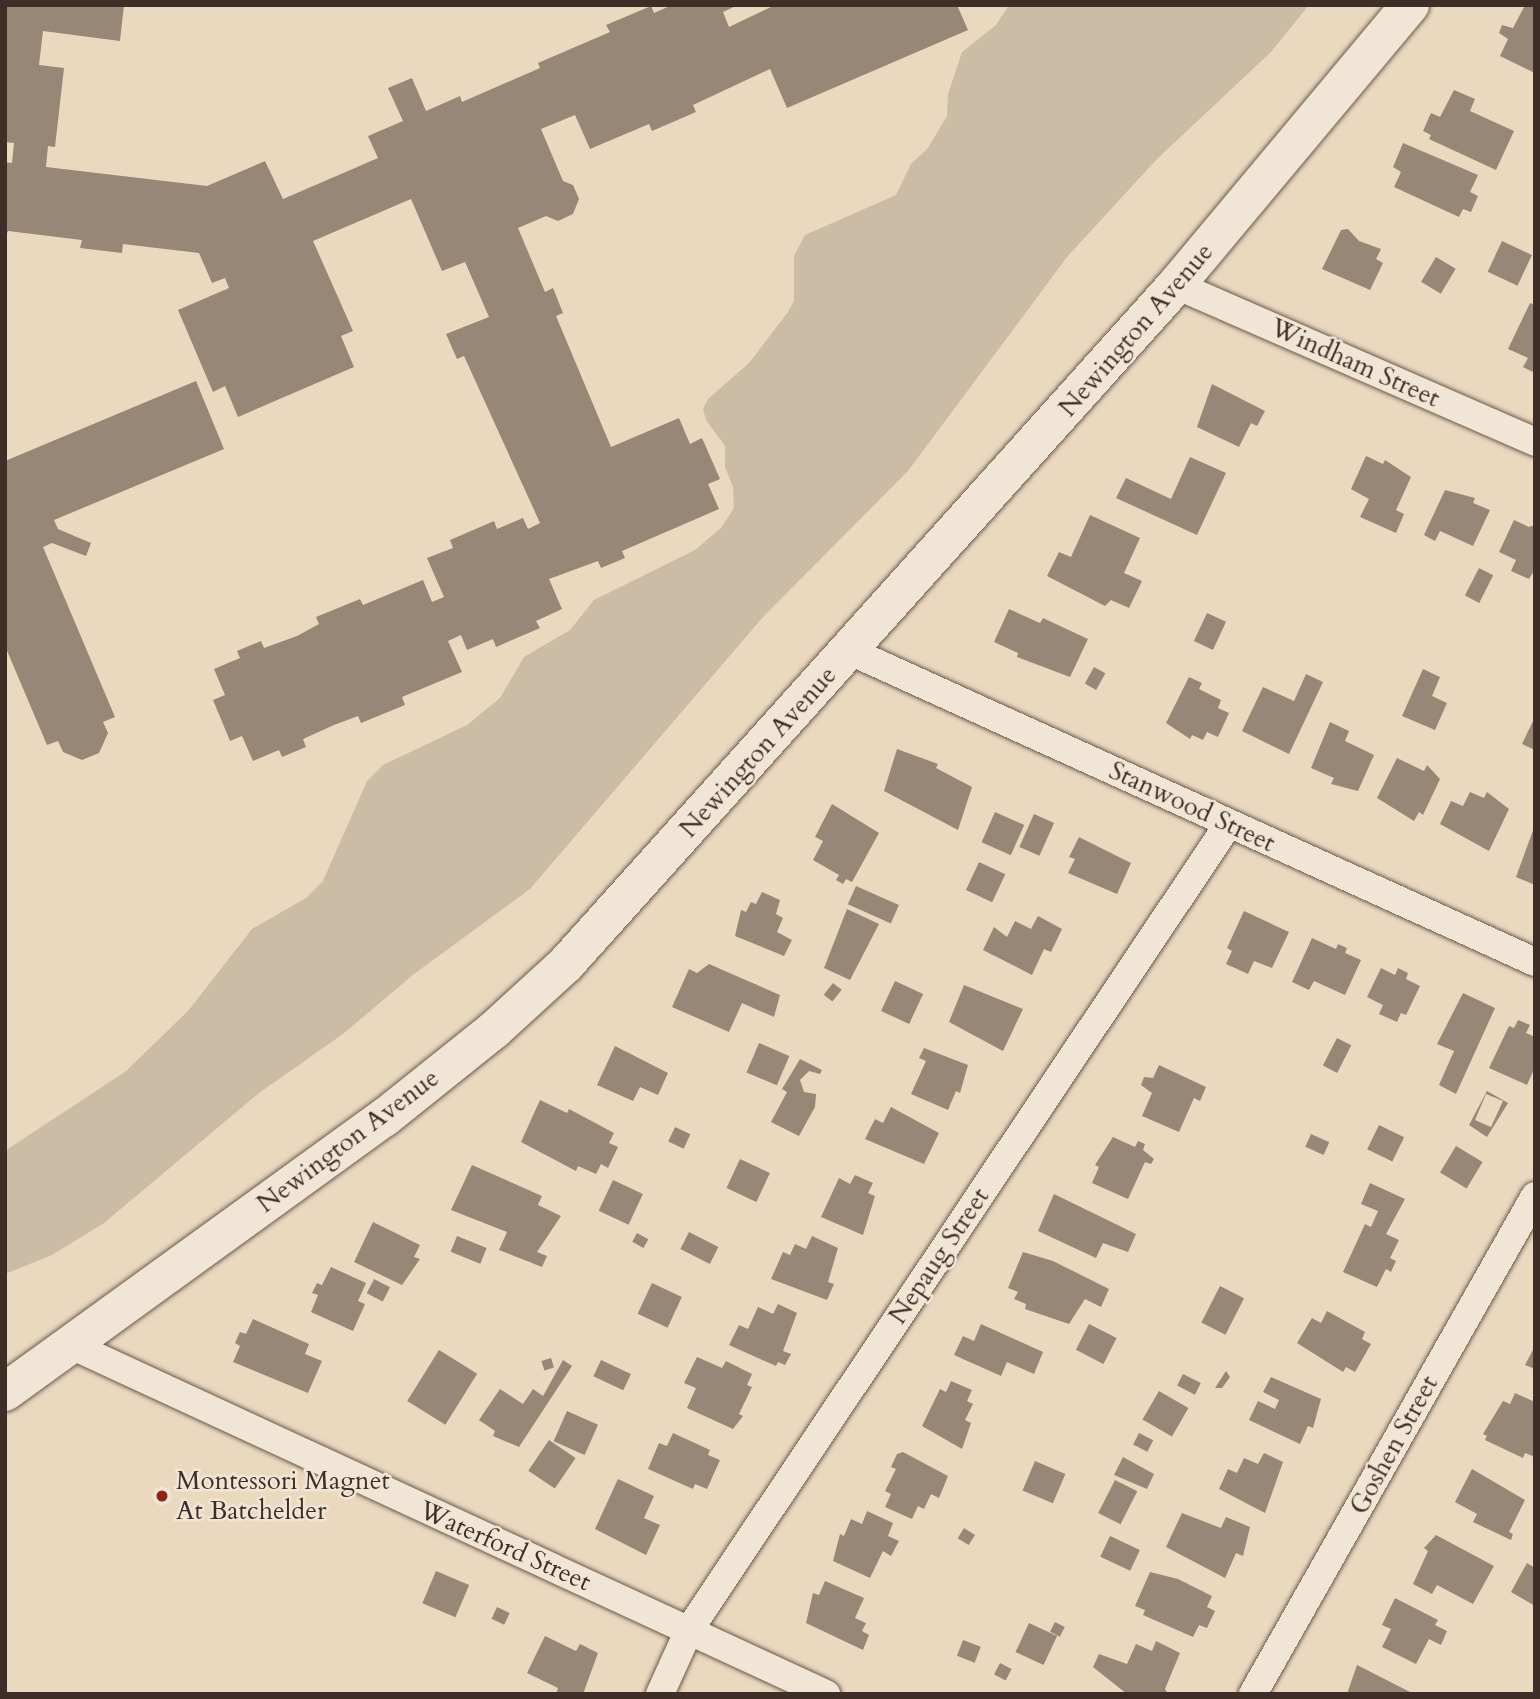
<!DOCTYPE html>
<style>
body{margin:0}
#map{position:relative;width:1540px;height:1699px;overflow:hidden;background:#ead9bf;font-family:Cardo,serif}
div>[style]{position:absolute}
.green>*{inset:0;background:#cdbca5}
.building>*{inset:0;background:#988777;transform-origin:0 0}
.roads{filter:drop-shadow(0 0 2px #6a594e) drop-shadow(0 0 2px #6a594e)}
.minor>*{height:28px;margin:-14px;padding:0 14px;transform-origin:14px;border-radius:14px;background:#f1e6d5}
.secondary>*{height:38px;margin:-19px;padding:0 19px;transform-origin:19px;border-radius:19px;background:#f1e6d5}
.dots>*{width:19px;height:19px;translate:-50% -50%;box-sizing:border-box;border:4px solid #f1e6d5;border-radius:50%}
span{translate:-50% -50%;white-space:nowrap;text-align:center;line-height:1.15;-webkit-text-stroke:5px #f1e6d5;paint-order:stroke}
.street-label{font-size:26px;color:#3f2e28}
.poi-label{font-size:26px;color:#3f2e28}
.left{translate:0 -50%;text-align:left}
.frame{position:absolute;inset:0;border:7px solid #3f2e28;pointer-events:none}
</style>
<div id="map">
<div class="green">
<i style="clip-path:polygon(1009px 5px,1309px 5px,1271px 52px,1157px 159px,1067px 257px,908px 471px,763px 617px,530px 889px,414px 974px,343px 1034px,259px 1093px,104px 1223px,52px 1255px,5px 1274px,5px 1151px,126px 1071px,188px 1011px,252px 929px,306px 898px,323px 881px,367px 781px,383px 765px,467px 725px,500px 698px,524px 657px,570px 630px,594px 600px,695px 550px,721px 528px,734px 508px,733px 487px,725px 467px,725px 446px,706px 420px,703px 409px,708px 399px,749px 363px,788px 312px,794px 301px,794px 256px,805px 235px,896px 195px,911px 164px,928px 148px,947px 116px,948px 94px,962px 52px,996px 25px)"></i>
</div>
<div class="building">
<i style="clip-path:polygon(5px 5px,124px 5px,120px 41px,43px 31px,39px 65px,64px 68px,55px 147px,48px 146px,46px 167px,207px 186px,265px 161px,283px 199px,378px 158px,368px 136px,403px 121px,388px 88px,412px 78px,426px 111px,460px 96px,462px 102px,540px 68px,538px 63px,610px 32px,606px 25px,651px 6px,654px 13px,672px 5px,738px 5px,723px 12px,729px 27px,775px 5px,957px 5px,968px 30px,787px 108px,770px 69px,693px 105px,696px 112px,652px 131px,649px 124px,590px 149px,575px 115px,541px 129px,563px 181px,573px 185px,579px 199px,573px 214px,558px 221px,546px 216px,518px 228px,545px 292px,553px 288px,563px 313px,556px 316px,611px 447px,679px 418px,690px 444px,702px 438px,720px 479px,708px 484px,719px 509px,622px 551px,625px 558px,601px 568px,598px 561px,549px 579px,562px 609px,536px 621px,540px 628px,496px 647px,493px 639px,467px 650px,461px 635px,448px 641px,462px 672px,402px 697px,405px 705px,361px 723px,358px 716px,334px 725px,303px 739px,306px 747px,282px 757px,279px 750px,253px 761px,242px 736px,230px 741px,213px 700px,225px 695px,214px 669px,240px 658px,237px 651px,261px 641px,264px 648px,297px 636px,319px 624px,316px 617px,360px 599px,363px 605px,423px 580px,432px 602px,444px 597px,427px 558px,453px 548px,450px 540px,494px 521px,497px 529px,523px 518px,528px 529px,540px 523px,464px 356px,457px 359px,446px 334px,489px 317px,465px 262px,442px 271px,411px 199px,313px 241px,353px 331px,341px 336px,354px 367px,238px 417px,225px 386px,213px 392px,178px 310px,229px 288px,225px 278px,212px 283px,199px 253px,123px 244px,122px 253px,80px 248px,82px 240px,8px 231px,5px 238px,5px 162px,12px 163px,14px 143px,5px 142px)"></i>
<i style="clip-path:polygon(1525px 5px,1535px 5px,1535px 73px,1500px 56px,1508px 39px,1499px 33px,1502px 25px,1513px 28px)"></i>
<i style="clip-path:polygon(1454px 90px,1475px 99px,1470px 111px,1514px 131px,1496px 170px,1429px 139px,1431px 135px,1423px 131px,1431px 113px,1440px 117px)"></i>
<i style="clip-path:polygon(1403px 143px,1478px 175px,1470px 192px,1478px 196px,1471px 212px,1463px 209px,1459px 217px,1394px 187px,1401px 172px,1393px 167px)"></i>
<i style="clip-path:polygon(1348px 229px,1359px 241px,1381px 249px,1376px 259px,1383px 263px,1370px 290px,1322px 269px,1341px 230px)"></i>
<i style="left:1502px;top:241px;width:33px;height:34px;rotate:25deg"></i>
<i style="left:1436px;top:257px;width:23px;height:29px;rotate:31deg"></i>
<i style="clip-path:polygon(1530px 303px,1535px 305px,1535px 373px,1523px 367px,1528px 358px,1508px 349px)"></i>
<i style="clip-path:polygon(196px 381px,224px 449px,54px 520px,58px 529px,91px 543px,86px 556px,52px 543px,43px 547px,115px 717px,103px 722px,108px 733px,99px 753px,82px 760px,63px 752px,58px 741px,47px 745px,5px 646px,5px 461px)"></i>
<i style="clip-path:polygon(1212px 384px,1265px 411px,1257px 426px,1251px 423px,1239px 447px,1197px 427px)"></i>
<i style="clip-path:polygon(1366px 456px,1383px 464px,1385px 460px,1411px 477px,1396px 510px,1404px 514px,1396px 533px,1360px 517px,1369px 499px,1351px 489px)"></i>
<i style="clip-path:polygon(1190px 457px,1226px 473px,1197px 535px,1116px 498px,1126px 478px,1171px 499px)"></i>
<i style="clip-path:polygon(1445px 490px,1475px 498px,1473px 503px,1490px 510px,1473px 546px,1440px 531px,1435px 541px,1424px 535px)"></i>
<i style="clip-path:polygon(1090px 515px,1140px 538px,1124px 573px,1142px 581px,1129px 608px,1111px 600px,1105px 606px,1047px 576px,1059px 552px,1071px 557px)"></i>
<i style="clip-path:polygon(1514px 520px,1529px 527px,1535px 525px,1535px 569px,1529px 579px,1511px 571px,1516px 560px,1499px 552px)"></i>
<i style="left:1479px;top:568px;width:16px;height:31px;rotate:27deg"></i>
<i style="clip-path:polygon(1009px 609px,1040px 623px,1043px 618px,1088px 639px,1070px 677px,1017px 657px,1018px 653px,994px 642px)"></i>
<i style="left:1207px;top:613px;width:21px;height:31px;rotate:25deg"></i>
<i style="left:1094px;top:667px;width:13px;height:19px;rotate:29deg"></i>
<i style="clip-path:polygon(1423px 669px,1440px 677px,1432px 696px,1447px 703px,1435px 730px,1402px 716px)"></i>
<i style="clip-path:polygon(1306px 674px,1323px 682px,1289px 754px,1242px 731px,1263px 687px,1294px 701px)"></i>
<i style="clip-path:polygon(1189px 677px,1202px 683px,1199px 689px,1221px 700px,1218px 708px,1229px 713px,1218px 737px,1207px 732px,1203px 740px,1192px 735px,1190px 739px,1166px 723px)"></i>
<i style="clip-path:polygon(1535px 717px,1535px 750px,1522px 744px)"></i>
<i style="clip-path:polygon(1330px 722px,1349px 731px,1345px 741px,1374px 755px,1358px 791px,1331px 784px,1334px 778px,1311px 768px)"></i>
<i style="clip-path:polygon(897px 749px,938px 764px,936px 768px,972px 787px,958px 830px,884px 791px)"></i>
<i style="clip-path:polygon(1397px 758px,1424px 771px,1427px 765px,1440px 779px,1423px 815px,1419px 812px,1414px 821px,1377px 798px)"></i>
<i style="clip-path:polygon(1470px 792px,1484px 798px,1487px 792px,1509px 809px,1489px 851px,1440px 824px,1451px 801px,1463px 806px)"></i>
<i style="clip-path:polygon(832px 804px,879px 833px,852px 882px,846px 879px,843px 884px,836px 880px,839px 875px,813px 860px,823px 841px,815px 837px)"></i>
<i style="left:995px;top:812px;width:32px;height:33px;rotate:24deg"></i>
<i style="left:1034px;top:814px;width:22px;height:36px;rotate:24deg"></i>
<i style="clip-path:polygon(1535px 825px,1535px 885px,1516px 877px)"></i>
<i style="clip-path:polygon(1079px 837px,1131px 863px,1117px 894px,1068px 873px,1075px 859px,1069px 857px)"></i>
<i style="left:979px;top:862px;width:29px;height:31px;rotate:25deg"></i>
<i style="left:856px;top:886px;width:47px;height:20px;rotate:24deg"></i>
<i style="clip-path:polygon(762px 892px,780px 900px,776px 914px,783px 918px,777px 932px,792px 940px,784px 956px,735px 936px,741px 910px,746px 912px,751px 902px,756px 904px)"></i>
<i style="clip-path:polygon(847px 909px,879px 924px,850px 980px,824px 968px)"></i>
<i style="clip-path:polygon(1244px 911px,1289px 932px,1272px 968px,1254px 961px,1248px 974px,1226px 964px,1232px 951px,1227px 948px)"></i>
<i style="clip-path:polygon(1038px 916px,1062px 929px,1051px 952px,1044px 949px,1032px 975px,983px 950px,994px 927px,1007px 937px,1015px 921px,1031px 929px)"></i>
<i style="clip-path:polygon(1312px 938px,1336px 949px,1338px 944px,1347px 948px,1345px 953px,1361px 960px,1345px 995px,1314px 981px,1309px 990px,1292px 982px)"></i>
<i style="clip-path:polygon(709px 964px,780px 995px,774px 1017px,742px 1003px,729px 1032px,672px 1007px,689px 969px,697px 973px)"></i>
<i style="clip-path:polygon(1381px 968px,1395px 975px,1398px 968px,1408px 973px,1406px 979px,1420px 986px,1406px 1015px,1401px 1013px,1397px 1022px,1379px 1014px,1383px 1005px,1367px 997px)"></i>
<i style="left:895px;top:981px;width:31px;height:33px;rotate:25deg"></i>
<i style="left:833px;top:983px;width:11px;height:15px;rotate:38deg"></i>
<i style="clip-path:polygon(964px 985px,1023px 1009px,1003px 1051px,949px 1022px)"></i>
<i style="clip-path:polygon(1463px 993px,1495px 1008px,1456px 1094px,1439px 1085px,1454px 1051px,1437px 1044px)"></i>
<i style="clip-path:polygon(1518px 1020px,1530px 1025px,1526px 1033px,1535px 1037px,1535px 1067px,1527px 1085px,1489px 1068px,1509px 1026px,1514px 1028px)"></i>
<i style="left:1337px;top:1038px;width:16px;height:31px;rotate:27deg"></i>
<i style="left:759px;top:1043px;width:33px;height:32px;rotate:23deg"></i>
<i style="clip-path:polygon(615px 1046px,668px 1073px,658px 1095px,640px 1087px,633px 1101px,597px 1085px)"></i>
<i style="clip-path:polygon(924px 1048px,968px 1065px,960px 1093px,956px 1091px,948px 1110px,911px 1094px,926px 1061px,919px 1058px)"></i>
<i style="clip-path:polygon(800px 1059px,822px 1070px,820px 1074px,809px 1071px,800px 1080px,804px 1092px,816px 1094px,815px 1107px,799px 1136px,771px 1122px,787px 1092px,782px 1089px)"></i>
<i style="clip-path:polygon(1159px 1065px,1206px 1087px,1200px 1101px,1194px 1098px,1179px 1132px,1142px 1116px,1152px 1093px,1141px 1085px,1144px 1077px,1153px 1078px)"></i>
<i style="clip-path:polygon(evenodd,1487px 1091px,1508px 1103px,1487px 1137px,1469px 1125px,1487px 1091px,1486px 1094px,1503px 1101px,1491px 1127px,1475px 1120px,1486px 1094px)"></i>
<i style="clip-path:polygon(540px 1100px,567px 1113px,569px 1109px,614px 1133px,609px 1143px,618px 1147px,608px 1168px,601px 1164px,596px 1174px,578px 1166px,576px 1171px,521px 1142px)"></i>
<i style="clip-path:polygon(891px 1107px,939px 1133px,924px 1164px,865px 1139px,875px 1119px,883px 1123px)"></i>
<i style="left:1379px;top:1125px;width:28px;height:27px;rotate:26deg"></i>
<i style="left:675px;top:1127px;width:17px;height:16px;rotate:25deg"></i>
<i style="left:1311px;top:1134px;width:20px;height:14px;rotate:24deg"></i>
<i style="clip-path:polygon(1113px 1137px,1135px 1147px,1138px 1141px,1145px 1144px,1143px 1150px,1154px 1159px,1151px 1164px,1145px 1162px,1128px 1199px,1092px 1183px,1099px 1167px,1095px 1165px)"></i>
<i style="left:1456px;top:1146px;width:31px;height:31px;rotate:31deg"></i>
<i style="left:740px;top:1159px;width:33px;height:32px;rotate:25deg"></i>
<i style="clip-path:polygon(472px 1165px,542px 1196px,538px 1205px,561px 1216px,537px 1252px,547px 1256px,542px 1267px,499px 1250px,507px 1232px,451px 1210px)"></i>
<i style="clip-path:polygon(855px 1175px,873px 1183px,868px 1193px,875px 1196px,863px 1235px,821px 1217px,839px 1178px,850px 1184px)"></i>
<i style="left:613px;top:1180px;width:33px;height:34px;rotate:25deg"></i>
<i style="clip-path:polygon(1370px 1183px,1405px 1199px,1386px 1234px,1399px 1240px,1390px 1258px,1396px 1261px,1391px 1272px,1386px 1269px,1377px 1287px,1343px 1272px,1365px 1224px,1371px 1227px,1378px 1211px,1361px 1204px)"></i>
<i style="clip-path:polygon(1054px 1194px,1136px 1234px,1128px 1252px,1103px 1243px,1096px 1258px,1038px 1231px)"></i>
<i style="clip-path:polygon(373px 1222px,420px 1245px,414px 1257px,420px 1259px,402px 1285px,354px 1262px)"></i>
<i style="left:689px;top:1232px;width:33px;height:19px;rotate:27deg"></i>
<i style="left:637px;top:1233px;width:13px;height:10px;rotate:29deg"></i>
<i style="left:457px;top:1236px;width:32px;height:17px;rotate:22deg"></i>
<i style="clip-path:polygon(812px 1236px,838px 1248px,828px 1282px,834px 1284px,827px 1300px,771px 1279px,783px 1252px,790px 1255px,795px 1244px,806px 1249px)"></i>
<i style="clip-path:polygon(1023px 1252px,1053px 1261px,1109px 1289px,1101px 1307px,1085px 1299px,1069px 1324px,1025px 1309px,1026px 1304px,1014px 1299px,1018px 1292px,1008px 1288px)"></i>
<i style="clip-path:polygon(331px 1267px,366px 1283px,358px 1301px,365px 1304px,353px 1331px,311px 1312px,318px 1295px,312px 1293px,317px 1283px,322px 1285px)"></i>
<i style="left:374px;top:1279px;width:18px;height:16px;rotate:27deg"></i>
<i style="left:652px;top:1283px;width:33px;height:34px;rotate:25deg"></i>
<i style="left:1220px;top:1286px;width:27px;height:41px;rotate:27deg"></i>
<i style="clip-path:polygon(778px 1304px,797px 1313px,783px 1351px,791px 1354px,785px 1365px,778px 1362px,776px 1366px,729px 1345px,739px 1325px,748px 1329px,758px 1307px,773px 1314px)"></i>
<i style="clip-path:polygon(1327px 1311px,1365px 1332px,1362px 1339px,1371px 1344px,1355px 1372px,1346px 1367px,1343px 1372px,1297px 1343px,1312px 1318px,1321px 1323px)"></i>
<i style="clip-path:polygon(253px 1319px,309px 1344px,305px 1354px,322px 1361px,308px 1393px,233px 1362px,240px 1346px,235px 1343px,240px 1332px,246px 1334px)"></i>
<i style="clip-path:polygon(981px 1324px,1043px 1352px,1034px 1374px,1007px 1362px,1001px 1376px,954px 1355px,963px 1336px,974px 1341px)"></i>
<i style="left:1089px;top:1324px;width:31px;height:29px;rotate:27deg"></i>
<i style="clip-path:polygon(1535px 1346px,1535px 1369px,1525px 1365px)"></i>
<i style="left:439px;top:1350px;width:45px;height:60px;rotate:32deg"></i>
<i style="clip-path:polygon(697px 1357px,722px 1368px,726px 1361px,752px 1374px,747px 1385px,752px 1387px,739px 1414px,743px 1416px,733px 1429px,687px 1408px,696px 1388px,684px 1383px)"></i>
<i style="left:551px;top:1358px;width:10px;height:10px;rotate:73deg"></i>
<i style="clip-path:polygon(563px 1360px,572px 1366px,519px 1447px,493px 1436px,495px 1431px,479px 1420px,500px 1389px,523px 1404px,533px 1389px,543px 1396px)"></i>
<i style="left:601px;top:1360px;width:33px;height:18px;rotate:25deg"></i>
<i style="clip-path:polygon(1226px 1371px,1230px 1377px,1222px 1388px,1215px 1388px)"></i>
<i style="left:1183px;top:1374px;width:20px;height:13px;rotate:27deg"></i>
<i style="clip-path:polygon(1271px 1377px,1321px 1399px,1313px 1428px,1308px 1426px,1300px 1444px,1249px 1420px,1258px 1401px,1275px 1409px,1279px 1400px,1263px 1392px)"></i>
<i style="clip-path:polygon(951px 1381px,972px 1390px,967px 1401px,973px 1404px,965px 1420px,971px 1423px,962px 1449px,922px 1426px,940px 1389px,946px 1392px)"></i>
<i style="left:1159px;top:1391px;width:34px;height:33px;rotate:30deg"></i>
<i style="clip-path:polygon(1515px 1393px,1535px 1402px,1535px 1457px,1525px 1453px,1523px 1458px,1485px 1440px,1487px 1436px,1483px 1434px,1503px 1401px,1510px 1404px)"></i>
<i style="left:567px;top:1411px;width:34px;height:33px;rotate:24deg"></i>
<i style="clip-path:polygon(673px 1433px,710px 1450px,708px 1455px,720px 1460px,707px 1489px,695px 1484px,693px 1489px,648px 1469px,659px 1443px,667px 1446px)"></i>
<i style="left:1139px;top:1433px;width:16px;height:13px;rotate:27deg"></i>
<i style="left:549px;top:1440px;width:32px;height:37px;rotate:34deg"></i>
<i style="clip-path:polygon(903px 1452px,948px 1476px,939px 1498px,931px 1494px,924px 1509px,918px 1506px,912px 1519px,885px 1507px,891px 1494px,885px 1491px,896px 1469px,891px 1467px,897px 1454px)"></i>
<i style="clip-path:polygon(1264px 1453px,1283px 1462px,1265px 1513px,1219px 1489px,1228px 1469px,1237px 1473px,1244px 1458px,1258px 1464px)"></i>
<i style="clip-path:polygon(1123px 1457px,1154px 1474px,1147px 1489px,1114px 1475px)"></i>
<i style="left:1035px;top:1461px;width:33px;height:32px;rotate:23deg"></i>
<i style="clip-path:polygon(1472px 1469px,1525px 1500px,1509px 1532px,1513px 1534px,1511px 1540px,1473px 1522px,1477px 1514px,1455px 1502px)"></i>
<i style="clip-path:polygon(618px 1479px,654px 1496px,644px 1518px,660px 1525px,646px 1555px,595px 1529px)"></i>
<i style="left:1115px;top:1480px;width:25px;height:37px;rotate:27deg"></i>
<i style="clip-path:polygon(867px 1511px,893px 1523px,888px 1536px,899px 1541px,891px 1556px,883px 1551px,870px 1578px,833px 1561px,840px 1534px,844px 1536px,851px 1519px,862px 1524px)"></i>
<i style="clip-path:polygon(1182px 1513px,1221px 1528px,1226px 1517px,1250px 1527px,1243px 1556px,1236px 1553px,1225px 1578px,1166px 1547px)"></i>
<i style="left:964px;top:1528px;width:13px;height:12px;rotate:32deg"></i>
<i style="clip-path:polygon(1436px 1535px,1494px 1566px,1473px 1604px,1437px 1585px,1432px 1594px,1413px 1584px,1428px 1551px,1424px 1548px)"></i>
<i style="left:1110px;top:1536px;width:33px;height:23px;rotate:25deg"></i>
<i style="clip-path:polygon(1527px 1563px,1535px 1568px,1535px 1606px,1511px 1592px)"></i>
<i style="left:436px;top:1571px;width:36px;height:35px;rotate:23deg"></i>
<i style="clip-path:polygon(1150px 1572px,1178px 1579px,1212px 1596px,1207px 1607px,1215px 1611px,1207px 1628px,1199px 1625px,1193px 1637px,1143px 1615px,1145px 1610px,1135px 1606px)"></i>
<i style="clip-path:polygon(825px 1581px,864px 1598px,855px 1618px,866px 1623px,862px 1631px,869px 1635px,863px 1650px,806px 1623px,813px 1593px,819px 1595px)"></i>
<i style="clip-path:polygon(1395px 1598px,1438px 1620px,1435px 1625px,1447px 1631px,1441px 1645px,1429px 1639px,1416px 1664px,1382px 1647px,1391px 1629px,1382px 1625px)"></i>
<i style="left:497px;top:1607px;width:14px;height:13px;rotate:25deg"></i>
<i style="left:1055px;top:1622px;width:11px;height:11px;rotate:27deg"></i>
<i style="left:1029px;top:1623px;width:31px;height:32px;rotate:25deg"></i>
<i style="clip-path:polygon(545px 1636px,576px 1651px,580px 1644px,598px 1653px,583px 1694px,556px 1694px,558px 1688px,527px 1673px)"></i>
<i style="left:963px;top:1640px;width:19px;height:17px;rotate:21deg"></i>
<i style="clip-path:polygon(1156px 1641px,1180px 1653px,1165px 1689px,1168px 1694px,1127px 1694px,1093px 1667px,1099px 1654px,1127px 1664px,1136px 1644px,1152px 1651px)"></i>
<i style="left:1000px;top:1663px;width:13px;height:13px;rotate:27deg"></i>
<i style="clip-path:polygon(1357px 1665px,1414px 1694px,1347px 1694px)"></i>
</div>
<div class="roads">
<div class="minor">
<i style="left:1176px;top:285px;width:392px;rotate:23.6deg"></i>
<i style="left:850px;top:651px;width:752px;rotate:24.42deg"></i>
<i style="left:71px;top:1345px;width:832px;rotate:24.81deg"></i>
<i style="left:660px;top:1694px;width:70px;rotate:-65.6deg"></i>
<i style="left:689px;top:1630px;width:969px;rotate:-56.2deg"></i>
<i style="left:1253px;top:1694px;width:572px;rotate:-60.48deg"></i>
</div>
<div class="secondary">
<i style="left:5px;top:1392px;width:468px;rotate:-35.9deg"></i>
<i style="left:384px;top:1118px;width:141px;rotate:-38.7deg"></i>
<i style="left:494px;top:1030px;width:98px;rotate:-42.5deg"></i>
<i style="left:566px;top:964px;width:913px;rotate:-48.06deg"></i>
<i style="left:1176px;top:285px;width:365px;rotate:-50.1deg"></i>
</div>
</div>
<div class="dots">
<i style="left:162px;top:1496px;background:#8f2418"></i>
</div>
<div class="street-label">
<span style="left:1136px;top:330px;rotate:-49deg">Newington Avenue</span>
<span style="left:1355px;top:363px;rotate:24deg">Windham Street</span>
<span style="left:758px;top:752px;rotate:-48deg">Newington Avenue</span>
<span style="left:1192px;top:807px;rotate:25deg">Stanwood Street</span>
<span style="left:348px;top:1141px;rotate:-37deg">Newington Avenue</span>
<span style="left:939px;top:1256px;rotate:-56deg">Nepaug Street</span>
<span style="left:1394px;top:1445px;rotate:-61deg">Goshen Street</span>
<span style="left:505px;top:1546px;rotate:24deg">Waterford Street</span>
</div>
<div class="poi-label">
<span class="left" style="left:176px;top:1496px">Montessori Magnet<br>At Batchelder</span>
</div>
<div class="frame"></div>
</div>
